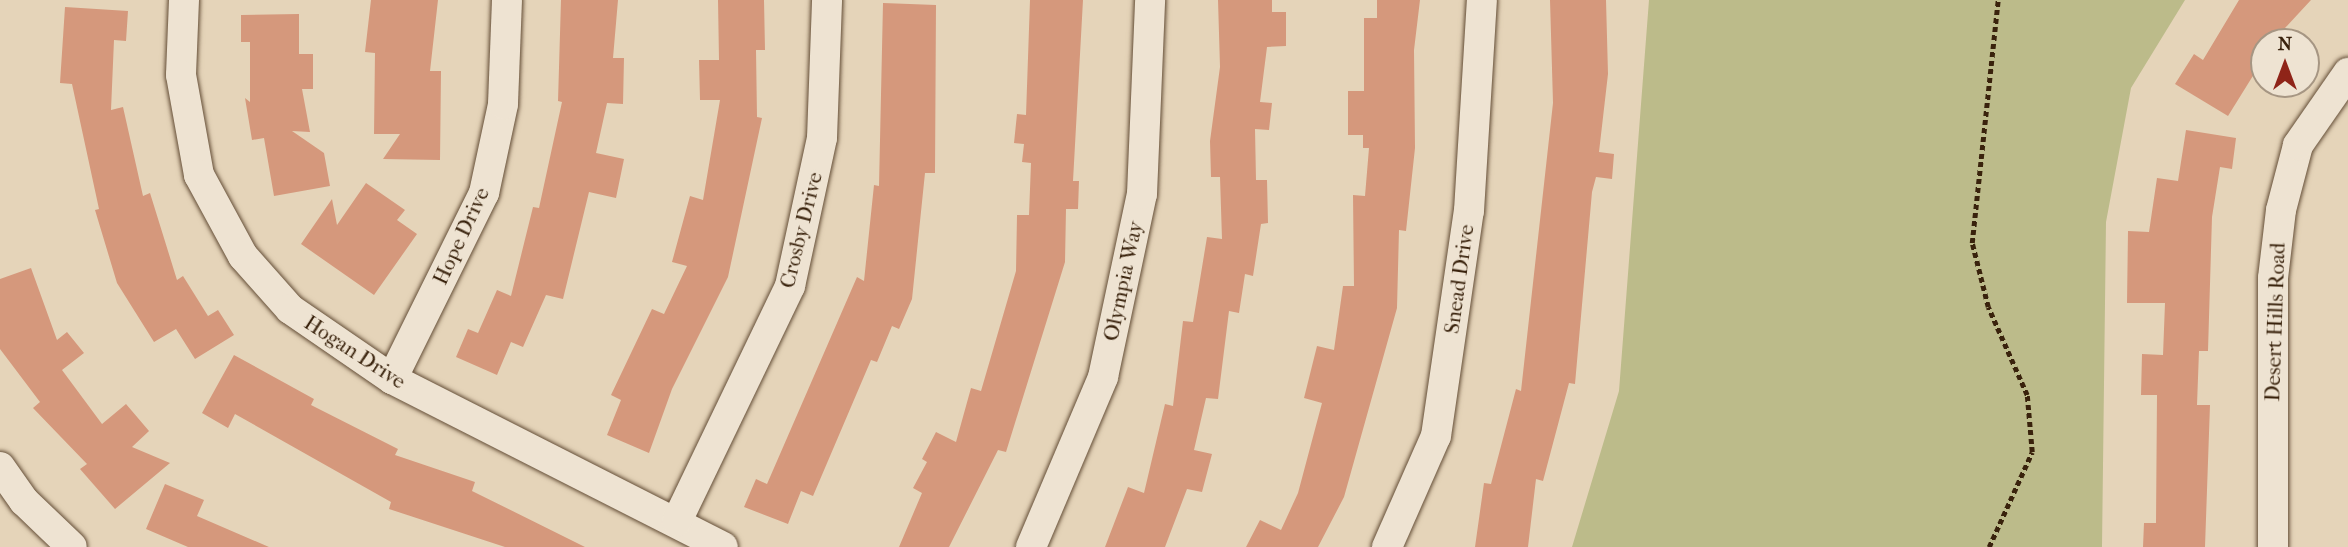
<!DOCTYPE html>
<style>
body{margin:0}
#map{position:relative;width:2348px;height:547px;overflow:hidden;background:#e5d4b9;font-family:"IM FELL French Canon",serif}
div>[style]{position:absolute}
.green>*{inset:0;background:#bcbb8a}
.building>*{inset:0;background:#d5987c}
.path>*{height:4.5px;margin-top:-2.25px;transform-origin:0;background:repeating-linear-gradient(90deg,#39220c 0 5px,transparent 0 8.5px)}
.roads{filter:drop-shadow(0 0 2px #644e37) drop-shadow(0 0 2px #644e37)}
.minor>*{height:30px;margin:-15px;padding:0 15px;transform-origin:15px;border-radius:15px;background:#eee3d2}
span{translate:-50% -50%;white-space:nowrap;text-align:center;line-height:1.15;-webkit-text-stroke:5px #eee3d2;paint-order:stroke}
.street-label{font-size:21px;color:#39220c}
.north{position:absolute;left:2250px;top:28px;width:70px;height:70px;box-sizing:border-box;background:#eee3d2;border:2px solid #a69683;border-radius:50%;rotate:0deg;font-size:19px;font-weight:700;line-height:28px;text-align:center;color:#39220c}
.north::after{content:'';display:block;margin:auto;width:24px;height:32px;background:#8f2418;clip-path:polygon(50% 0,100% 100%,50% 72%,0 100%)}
</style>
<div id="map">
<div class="green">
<i style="clip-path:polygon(1649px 0,2185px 0,2131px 88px,2106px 222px,2102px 547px,1572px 547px,1619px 391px)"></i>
</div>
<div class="building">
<i style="clip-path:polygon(371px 0,438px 0,430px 71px,441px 71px,440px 160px,383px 159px,400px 134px,374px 134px,375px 53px,365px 52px)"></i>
<i style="clip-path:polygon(561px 0,618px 0,613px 58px,624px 58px,623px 104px,607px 103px,596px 153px,624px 159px,616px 198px,589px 192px,563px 299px,546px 295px,523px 347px,511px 342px,497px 375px,456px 357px,468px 329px,478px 333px,497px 290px,511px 296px,533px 207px,539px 208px,562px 102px,558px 101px)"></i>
<i style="clip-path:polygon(718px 0,764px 0,765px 50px,756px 50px,757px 117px,762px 118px,728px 277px,672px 389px,649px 453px,607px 435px,621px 400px,611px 395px,652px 309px,664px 314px,687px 266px,672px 262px,690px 196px,703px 200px,720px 100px,700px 100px,699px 60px,719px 60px)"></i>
<i style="clip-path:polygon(1030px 0,1083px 0,1073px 181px,1079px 181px,1078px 209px,1066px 209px,1065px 262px,1006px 452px,998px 450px,949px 547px,899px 547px,922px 493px,913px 488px,927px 462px,922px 459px,936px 432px,956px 442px,971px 388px,981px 391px,1016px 271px,1017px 215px,1029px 215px,1031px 163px,1022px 162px,1024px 144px,1014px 143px,1017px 114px,1026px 115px)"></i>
<i style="clip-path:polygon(1218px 0,1272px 0,1272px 12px,1286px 12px,1286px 46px,1267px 47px,1260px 102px,1272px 103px,1269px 130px,1255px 129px,1256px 180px,1267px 180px,1268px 223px,1261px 224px,1253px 276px,1245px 274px,1239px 313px,1229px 311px,1218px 399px,1206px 398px,1194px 450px,1212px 454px,1202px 492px,1187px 489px,1165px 547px,1105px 547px,1128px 487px,1144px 493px,1165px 404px,1173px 406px,1183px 321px,1193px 322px,1207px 237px,1222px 239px,1220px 177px,1211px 177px,1210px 141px,1220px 67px)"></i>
<i style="clip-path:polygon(1377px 0,1420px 0,1414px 50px,1415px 148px,1406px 231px,1399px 230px,1397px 308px,1344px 497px,1318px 547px,1246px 547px,1260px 520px,1281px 530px,1298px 493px,1322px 403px,1304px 398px,1317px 346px,1334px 350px,1343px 286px,1354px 286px,1353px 195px,1365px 196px,1369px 148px,1363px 148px,1363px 135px,1348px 135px,1348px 91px,1364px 91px,1364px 18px,1377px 18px)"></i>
<i style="clip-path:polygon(1550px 0,1606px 0,1608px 74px,1599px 152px,1614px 154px,1612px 179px,1596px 177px,1592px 192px,1575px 384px,1569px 383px,1543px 481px,1536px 479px,1528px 547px,1475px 547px,1484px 483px,1491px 484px,1516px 389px,1521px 391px,1553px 103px)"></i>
<i style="clip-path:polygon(2239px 0,2311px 0,2272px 42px,2264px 42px,2264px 58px,2228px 116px,2175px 84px,2194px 54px,2203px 60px)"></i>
<i style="clip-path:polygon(883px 3px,936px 5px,935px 173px,925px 173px,912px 299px,899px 329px,892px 326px,877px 362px,871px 360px,813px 496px,801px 491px,788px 524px,744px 507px,756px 479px,767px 484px,857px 277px,864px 281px,874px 185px,879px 186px)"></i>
<i style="clip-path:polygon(65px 7px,128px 11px,126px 41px,114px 40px,111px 110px,123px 107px,143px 196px,150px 193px,177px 280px,183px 276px,208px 316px,218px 310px,234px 335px,195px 359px,176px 329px,154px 342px,117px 283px,95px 210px,99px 209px,72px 84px,60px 83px)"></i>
<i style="clip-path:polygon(299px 14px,299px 54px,313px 54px,313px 89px,302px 89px,310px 132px,292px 131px,324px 153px,330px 186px,274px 196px,264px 138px,252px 140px,245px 98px,250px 102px,250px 42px,241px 42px,241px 15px)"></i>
<i style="clip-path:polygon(2186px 130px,2236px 138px,2232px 169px,2220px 167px,2212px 217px,2208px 351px,2199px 351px,2197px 405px,2210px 405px,2205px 547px,2143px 547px,2144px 523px,2156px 523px,2157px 395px,2141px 395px,2142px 354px,2163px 355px,2165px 303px,2127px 303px,2128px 231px,2149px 232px,2157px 178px,2178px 181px)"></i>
<i style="clip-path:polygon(366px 183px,405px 210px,397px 220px,417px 234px,374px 295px,301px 244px,332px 199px,337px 225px)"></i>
<i style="clip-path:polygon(31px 268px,57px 340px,67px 332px,84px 353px,62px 370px,102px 424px,126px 404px,149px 431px,132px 447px,170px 463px,115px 509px,80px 469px,87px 464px,33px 408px,40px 402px,0 349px,0 279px)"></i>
<i style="clip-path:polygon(234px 355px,314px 399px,311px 405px,398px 449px,395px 455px,475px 482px,472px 491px,585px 547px,505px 547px,389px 509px,391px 502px,235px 414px,228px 428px,202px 413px)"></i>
<i style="clip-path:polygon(165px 484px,204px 500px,197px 516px,269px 547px,188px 547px,146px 529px)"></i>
</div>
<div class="path">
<i style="left:1989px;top:547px;width:104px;rotate:-65.6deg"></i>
<i style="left:2032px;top:452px;width:57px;rotate:-95deg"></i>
<i style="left:2027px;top:395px;width:96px;rotate:-113.9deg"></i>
<i style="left:1988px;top:307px;width:66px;rotate:-104deg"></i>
<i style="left:1972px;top:243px;width:244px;rotate:-83.9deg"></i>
</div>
<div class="roads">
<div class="minor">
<i style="left:184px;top:0;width:75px;rotate:92.3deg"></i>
<i style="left:181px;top:75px;width:102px;rotate:79.8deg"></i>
<i style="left:199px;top:175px;width:92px;rotate:61.5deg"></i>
<i style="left:243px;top:256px;width:71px;rotate:48.4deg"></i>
<i style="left:290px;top:309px;width:124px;rotate:34.5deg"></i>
<i style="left:392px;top:379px;width:371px;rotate:26.9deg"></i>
<i style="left:392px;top:379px;width:208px;rotate:-63.7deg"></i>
<i style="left:484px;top:193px;width:91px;rotate:-77.9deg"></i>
<i style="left:503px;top:104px;width:104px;rotate:-87.8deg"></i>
<i style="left:0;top:467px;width:42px;rotate:54.8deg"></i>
<i style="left:24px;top:501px;width:66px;rotate:43.8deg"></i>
<i style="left:677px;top:521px;width:261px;rotate:-64.3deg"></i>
<i style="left:790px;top:286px;width:151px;rotate:-77.8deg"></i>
<i style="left:822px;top:138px;width:138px;rotate:-87.9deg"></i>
<i style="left:1031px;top:547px;width:185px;rotate:-67deg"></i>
<i style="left:1103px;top:377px;width:187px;rotate:-78deg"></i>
<i style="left:1142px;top:194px;width:194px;rotate:-87.6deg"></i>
<i style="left:1387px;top:547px;width:121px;rotate:-66.2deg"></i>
<i style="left:1436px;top:436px;width:227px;rotate:-81.7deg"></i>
<i style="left:1469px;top:211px;width:211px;rotate:-86.5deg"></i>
<i style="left:2273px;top:547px;width:269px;rotate:-90deg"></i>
<i style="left:2273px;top:278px;width:68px;rotate:-83.3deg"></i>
<i style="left:2281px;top:210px;width:67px;rotate:-75.3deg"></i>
<i style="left:2298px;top:145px;width:88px;rotate:-55.2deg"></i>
</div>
</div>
<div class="street-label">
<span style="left:801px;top:230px;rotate:-76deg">Crosby Drive</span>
<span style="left:461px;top:236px;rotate:-65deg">Hope Drive</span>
<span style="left:1459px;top:279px;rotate:-82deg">Snead Drive</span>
<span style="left:1123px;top:281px;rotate:-78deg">Olympia Way</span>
<span style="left:2275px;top:322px;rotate:-88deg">Desert Hills Road</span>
<span style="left:355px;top:352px;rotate:33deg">Hogan Drive</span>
</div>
<div class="north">N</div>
</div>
